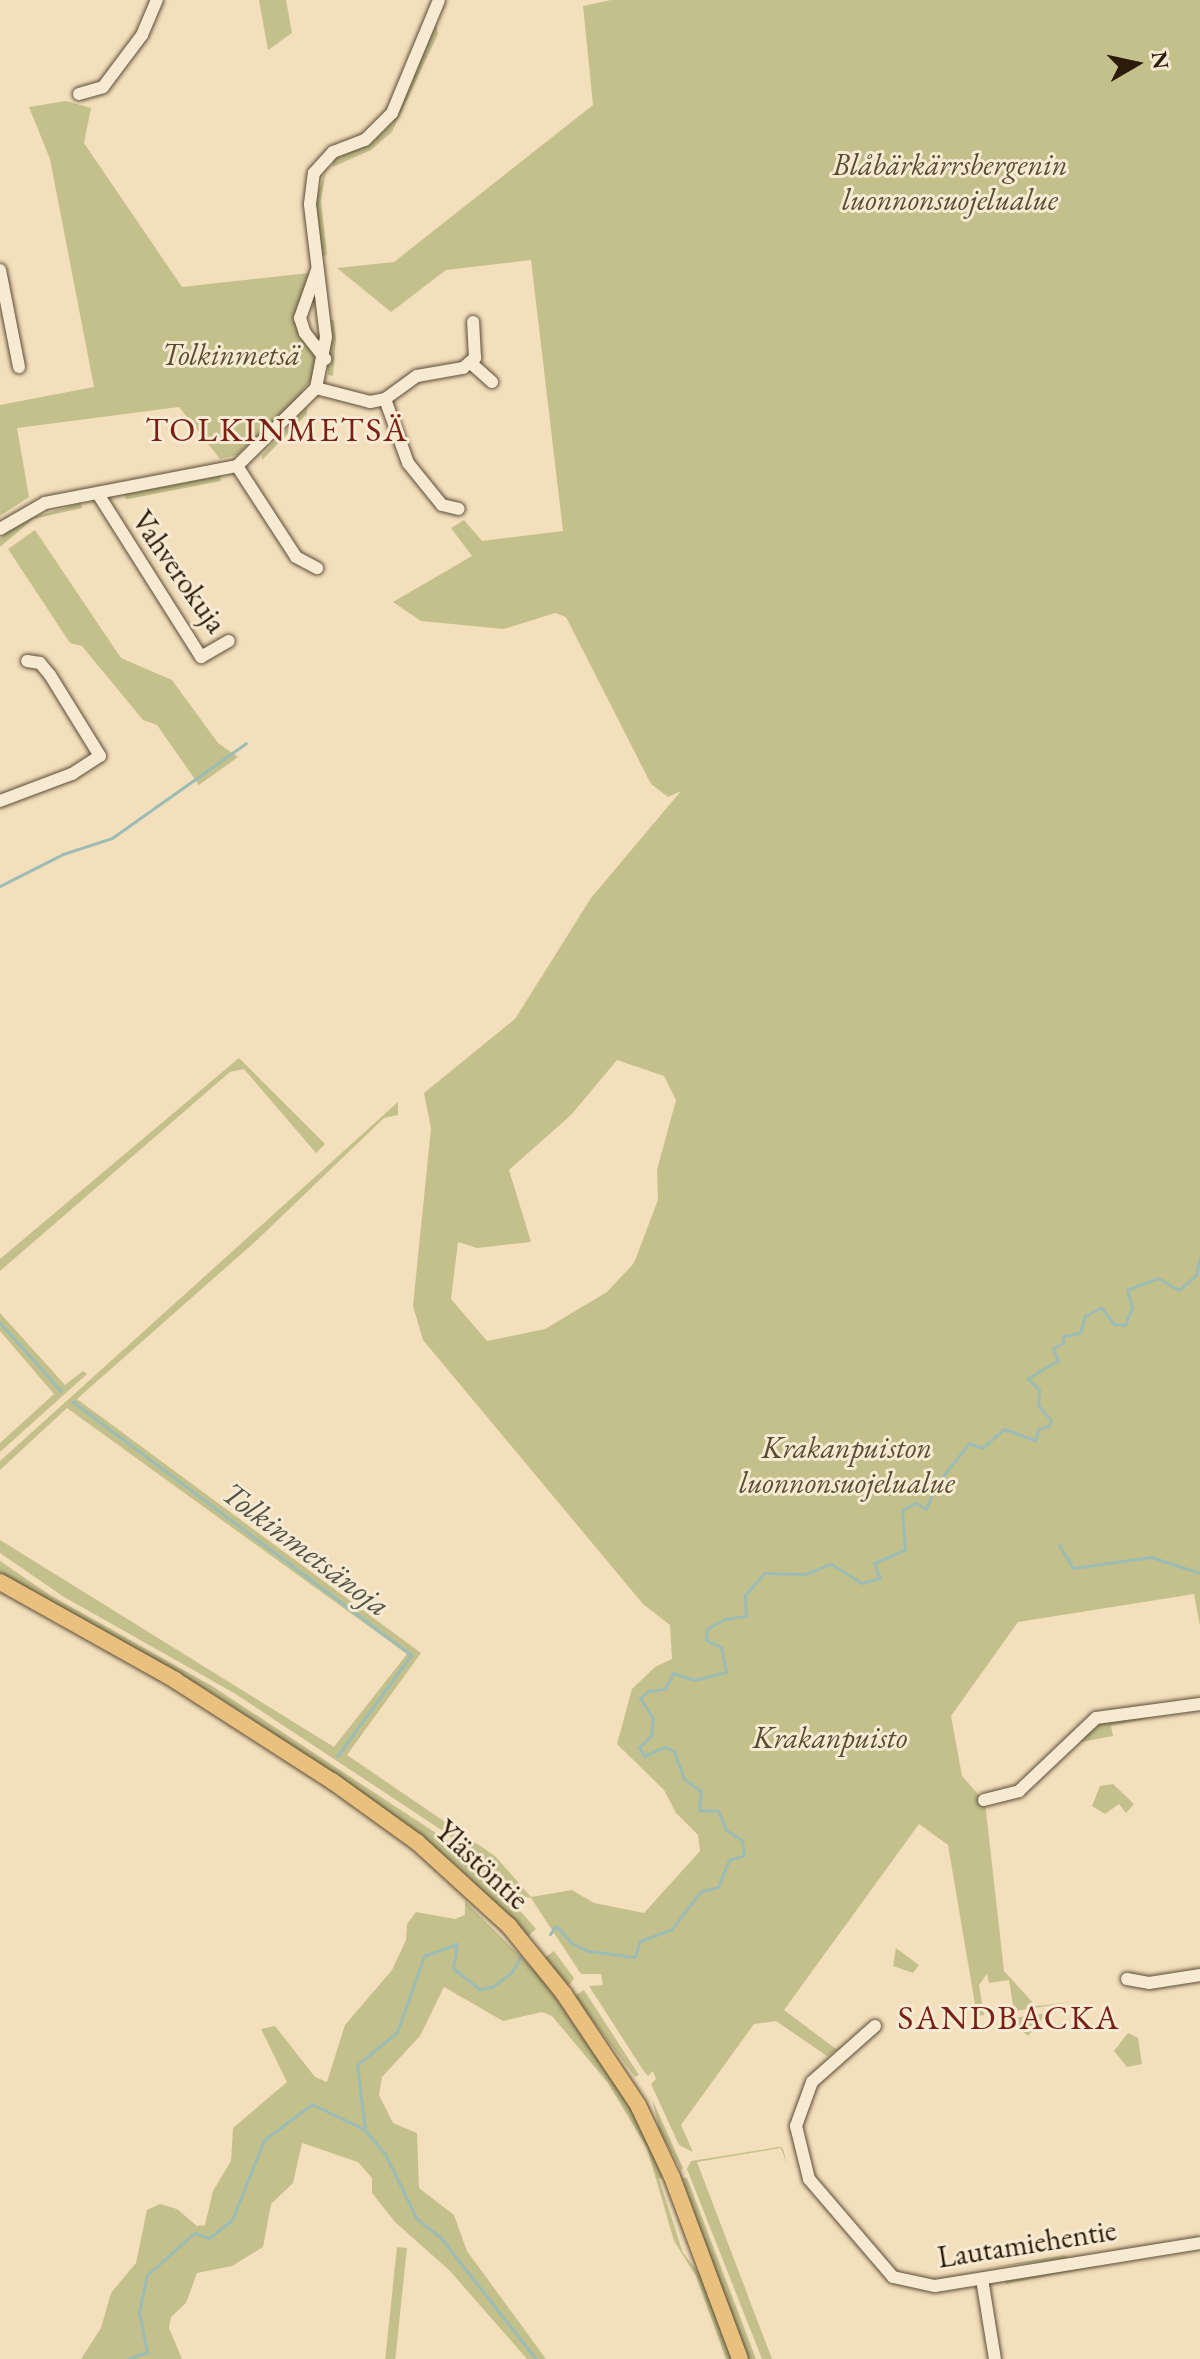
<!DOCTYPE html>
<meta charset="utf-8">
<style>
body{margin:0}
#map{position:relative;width:1200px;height:2359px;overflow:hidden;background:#f3dfbc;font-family:"EB Garamond",serif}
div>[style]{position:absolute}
.green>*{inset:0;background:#c3c08c;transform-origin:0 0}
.stream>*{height:3px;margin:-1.5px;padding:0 1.5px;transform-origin:1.5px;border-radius:1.5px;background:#9cbcb6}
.roads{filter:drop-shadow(0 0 2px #5c4c36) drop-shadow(0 0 2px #5c4c36)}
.minor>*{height:12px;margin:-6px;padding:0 6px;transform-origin:6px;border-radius:6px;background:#f7ead3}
.major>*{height:16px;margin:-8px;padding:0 8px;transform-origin:8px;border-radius:8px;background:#eac07e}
span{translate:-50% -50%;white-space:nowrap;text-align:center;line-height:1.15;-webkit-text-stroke:6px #f7ead3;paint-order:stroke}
.park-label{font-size:30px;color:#584d31;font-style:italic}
.street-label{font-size:30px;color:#2a1b0a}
.water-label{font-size:32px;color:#525346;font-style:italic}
.quarter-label{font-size:34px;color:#7a1f14;letter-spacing:2px}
.north{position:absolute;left:1096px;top:24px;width:80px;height:80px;-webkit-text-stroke:6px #f7ead3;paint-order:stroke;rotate:81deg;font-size:22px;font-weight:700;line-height:32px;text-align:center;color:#2a1b0a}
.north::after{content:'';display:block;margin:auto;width:28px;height:36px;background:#2a1b0a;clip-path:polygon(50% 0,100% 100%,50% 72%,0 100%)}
</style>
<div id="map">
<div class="green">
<i style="clip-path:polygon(259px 0,286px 0,292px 33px,268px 50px)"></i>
<i style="clip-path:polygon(evenodd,611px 0,1200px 0,1200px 1626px,1194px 1594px,1018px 1622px,951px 1716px,962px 1776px,985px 1802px,1004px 1971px,1036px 2006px,1073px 2002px,1014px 2011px,1009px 1980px,989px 1983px,987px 1974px,979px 1985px,984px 2015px,977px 2016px,948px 1845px,919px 1824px,784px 2010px,836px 2049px,848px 2043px,827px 2056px,776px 2021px,754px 2024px,681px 2125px,693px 2152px,679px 2145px,651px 2084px,656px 2079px,653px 2071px,648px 2076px,643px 2070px,589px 1986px,603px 1985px,601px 1974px,581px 1974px,531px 1898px,516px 1895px,446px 1833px,234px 1693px,64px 1597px,0 1553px,0 1540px,334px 1747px,407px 1654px,67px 1408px,0 1470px,0 1461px,398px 1102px,398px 1115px,384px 1118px,257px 1240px,77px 1399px,421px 1653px,347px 1755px,495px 1856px,531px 1897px,572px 1890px,594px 1903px,644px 1913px,700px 1851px,698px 1835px,676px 1813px,664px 1790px,617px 1744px,632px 1689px,655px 1667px,672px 1659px,670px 1625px,643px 1604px,423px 1340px,413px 1306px,431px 1128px,424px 1093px,515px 1019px,591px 898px,681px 791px,668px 797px,651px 784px,566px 617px,555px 613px,504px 629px,421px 621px,393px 602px,472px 556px,451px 528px,464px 520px,482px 541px,563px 531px,531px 260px,446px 270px,391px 312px,337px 268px,394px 262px,593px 105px,583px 6px,611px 0,617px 1060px,664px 1076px,676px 1100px,657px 1170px,658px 1200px,634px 1263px,607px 1292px,545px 1329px,487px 1341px,451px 1299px,458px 1242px,477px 1248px,531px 1242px,509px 1170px,571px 1115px,617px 1060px)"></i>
<i style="clip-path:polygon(436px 25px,438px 34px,392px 132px,371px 150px,333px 167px,333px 160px,372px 143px,393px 122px)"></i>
<i style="clip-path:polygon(66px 101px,91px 108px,84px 143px,182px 287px,309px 273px,296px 314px,315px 352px,314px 376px,291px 406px,237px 455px,220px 459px,179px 407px,17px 428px,29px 497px,0 516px,0 405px,94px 387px,50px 159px,29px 107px)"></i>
<i style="clip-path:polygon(326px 169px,321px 201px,327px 254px,322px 257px,316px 200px)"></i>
<i style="clip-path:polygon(328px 317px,334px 321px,336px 339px,333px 376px,328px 375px)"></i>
<i style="clip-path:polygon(307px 407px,307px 414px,262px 460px,262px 455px)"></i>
<i style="left:220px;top:476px;width:5px;height:97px;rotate:79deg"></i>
<i style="clip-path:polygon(81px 503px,82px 508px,33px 519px,0 547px,0 539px,17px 522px)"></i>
<i style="clip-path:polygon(35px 530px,121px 658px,172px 680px,218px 743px,238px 757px,199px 785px,157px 725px,143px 720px,82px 646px,70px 643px,8px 549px)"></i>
<i style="clip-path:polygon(239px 1058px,325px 1144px,316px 1153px,244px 1069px,230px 1072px,0 1271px,0 1259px)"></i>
<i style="clip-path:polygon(0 1313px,65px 1385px,83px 1371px,87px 1374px,0 1452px,0 1443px,54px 1394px,0 1331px)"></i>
<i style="clip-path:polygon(0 1561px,50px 1595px,212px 1686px,448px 1841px,484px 1869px,536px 1929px,527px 1937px,456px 1865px,339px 1777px,209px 1691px,0 1573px)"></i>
<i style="clip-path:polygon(1155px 1717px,1111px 1726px,1113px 1736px,1076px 1743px,1103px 1722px)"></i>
<i style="clip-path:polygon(1113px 1784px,1134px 1804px,1126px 1813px,1119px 1804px,1105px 1814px,1092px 1806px,1100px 1786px)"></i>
<i style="clip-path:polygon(465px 1901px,542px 1978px,636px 2115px,664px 2177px,659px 2179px,683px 2253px,701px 2275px,734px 2359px,726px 2359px,696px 2276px,674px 2241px,647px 2148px,608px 2083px,552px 2016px,542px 2012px,503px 2021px,444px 1987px,420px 2036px,382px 2077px,379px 2095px,393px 2123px,417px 2133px,419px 2188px,454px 2215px,467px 2251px,546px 2359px,527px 2359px,449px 2270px,395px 2222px,372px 2193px,372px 2178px,358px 2162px,302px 2143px,293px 2183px,271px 2204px,263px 2247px,232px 2266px,197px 2273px,186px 2303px,171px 2317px,169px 2328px,182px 2359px,81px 2359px,101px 2328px,111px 2293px,136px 2263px,147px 2210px,160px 2204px,177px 2209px,197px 2226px,205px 2225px,213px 2191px,231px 2161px,233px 2128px,287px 2082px,261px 2029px,275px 2026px,315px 2077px,327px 2082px,345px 2025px,392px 1970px,406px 1940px,407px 1924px,416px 1912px,455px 1919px,465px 1915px)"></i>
<i style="clip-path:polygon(896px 1948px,919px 1965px,913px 1973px,893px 1966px)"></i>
<i style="clip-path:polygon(554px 1951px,574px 1978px,570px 1984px,566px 1985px,544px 1958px)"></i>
<i style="clip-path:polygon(584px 1990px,639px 2075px,635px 2077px,574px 1996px)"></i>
<i style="clip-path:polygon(1047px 2013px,1028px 2036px,1014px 2024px,1015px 2018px)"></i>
<i style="clip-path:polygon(1128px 2033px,1138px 2038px,1142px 2064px,1127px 2067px,1114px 2051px)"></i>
<i style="clip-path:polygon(652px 2099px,683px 2168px,681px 2170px,659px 2129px)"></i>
<i style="clip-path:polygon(779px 2147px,781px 2147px,783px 2149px,787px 2165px,781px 2148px,697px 2162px,772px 2359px,762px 2359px,687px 2169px,691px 2161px)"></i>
<i style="clip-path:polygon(682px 2178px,687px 2178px,756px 2359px,747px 2359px)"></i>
<i style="left:397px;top:2247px;width:10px;height:113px;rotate:6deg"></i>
<i style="clip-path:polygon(1064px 2255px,1069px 2258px,992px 2267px)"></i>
<i style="clip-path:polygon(1146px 2257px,1006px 2284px,1004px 2279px)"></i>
</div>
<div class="stream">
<i style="left:0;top:886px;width:71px;rotate:-26.9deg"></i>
<i style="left:63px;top:854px;width:52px;rotate:-18.1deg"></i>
<i style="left:112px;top:838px;width:164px;rotate:-35.3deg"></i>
<i style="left:0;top:1323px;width:91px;rotate:48.1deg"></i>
<i style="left:73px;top:1402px;width:422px;rotate:36.8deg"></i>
<i style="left:411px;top:1655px;width:125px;rotate:126.2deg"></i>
<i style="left:1059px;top:1545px;width:27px;rotate:59deg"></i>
<i style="left:1073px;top:1568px;width:79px;rotate:-8deg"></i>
<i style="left:1151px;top:1557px;width:52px;rotate:18.1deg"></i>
<i style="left:550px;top:1934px;width:10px;rotate:-53deg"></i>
<i style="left:556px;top:1926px;width:25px;rotate:47deg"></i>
<i style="left:573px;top:1944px;width:17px;rotate:24deg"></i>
<i style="left:589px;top:1951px;width:46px;rotate:7.4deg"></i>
<i style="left:635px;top:1957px;width:17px;rotate:-73deg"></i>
<i style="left:640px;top:1941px;width:33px;rotate:-20deg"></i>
<i style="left:671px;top:1930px;width:49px;rotate:-52.4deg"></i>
<i style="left:701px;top:1891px;width:17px;rotate:-13deg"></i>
<i style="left:718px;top:1887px;width:29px;rotate:-68deg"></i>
<i style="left:729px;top:1860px;width:16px;rotate:-18deg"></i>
<i style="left:744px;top:1855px;width:15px;rotate:-98deg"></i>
<i style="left:742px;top:1840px;width:19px;rotate:-148deg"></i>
<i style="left:726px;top:1830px;width:21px;rotate:-113deg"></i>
<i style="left:718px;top:1811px;width:19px;rotate:-177deg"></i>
<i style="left:699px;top:1810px;width:19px;rotate:-84deg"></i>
<i style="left:701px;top:1791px;width:21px;rotate:-145deg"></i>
<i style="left:684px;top:1779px;width:30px;rotate:-110deg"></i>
<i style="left:674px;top:1751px;width:10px;rotate:-156deg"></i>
<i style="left:665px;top:1747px;width:23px;rotate:157deg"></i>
<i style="left:644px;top:1756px;width:10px;rotate:-119deg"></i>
<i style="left:639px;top:1747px;width:16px;rotate:-43deg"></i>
<i style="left:651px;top:1736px;width:18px;rotate:-84deg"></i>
<i style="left:653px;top:1718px;width:24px;rotate:-123deg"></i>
<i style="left:640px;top:1698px;width:11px;rotate:-41deg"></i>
<i style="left:648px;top:1691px;width:17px;rotate:-7deg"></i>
<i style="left:665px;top:1689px;width:18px;rotate:-63deg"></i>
<i style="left:673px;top:1673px;width:22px;rotate:18deg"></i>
<i style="left:694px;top:1680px;width:33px;rotate:-14deg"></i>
<i style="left:726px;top:1672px;width:25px;rotate:-101deg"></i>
<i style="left:721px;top:1647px;width:17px;rotate:-155deg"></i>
<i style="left:706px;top:1640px;width:11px;rotate:-85deg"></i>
<i style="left:707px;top:1629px;width:20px;rotate:-30deg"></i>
<i style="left:724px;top:1619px;width:22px;rotate:-8deg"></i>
<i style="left:746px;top:1616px;width:21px;rotate:-93deg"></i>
<i style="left:745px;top:1595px;width:29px;rotate:-49deg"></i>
<i style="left:764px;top:1573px;width:41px;rotate:1.4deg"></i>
<i style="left:805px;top:1574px;width:28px;rotate:-21deg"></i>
<i style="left:831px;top:1564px;width:36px;rotate:32deg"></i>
<i style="left:862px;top:1583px;width:19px;rotate:-16deg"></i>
<i style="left:880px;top:1578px;width:16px;rotate:-112deg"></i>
<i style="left:874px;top:1563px;width:34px;rotate:-23deg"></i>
<i style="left:905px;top:1550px;width:40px;rotate:-94.3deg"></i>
<i style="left:902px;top:1510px;width:16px;rotate:-27deg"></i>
<i style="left:916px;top:1503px;width:12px;rotate:31deg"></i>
<i style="left:926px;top:1509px;width:26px;rotate:-67deg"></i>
<i style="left:936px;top:1485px;width:53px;rotate:-51.8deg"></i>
<i style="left:969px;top:1443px;width:14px;rotate:21deg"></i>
<i style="left:982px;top:1448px;width:29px;rotate:-41deg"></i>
<i style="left:1004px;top:1429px;width:33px;rotate:20deg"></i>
<i style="left:1035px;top:1440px;width:11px;rotate:-75deg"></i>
<i style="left:1038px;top:1429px;width:11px;rotate:-15deg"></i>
<i style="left:1049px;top:1426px;width:6px;rotate:-72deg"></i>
<i style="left:1051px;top:1420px;width:20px;rotate:-131deg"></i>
<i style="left:1038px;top:1405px;width:15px;rotate:-86deg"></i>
<i style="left:1039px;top:1390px;width:16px;rotate:-133deg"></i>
<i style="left:1028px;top:1378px;width:34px;rotate:-30deg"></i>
<i style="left:1058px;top:1361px;width:14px;rotate:-111deg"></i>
<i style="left:1053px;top:1348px;width:11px;rotate:-27deg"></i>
<i style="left:1063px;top:1343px;width:7px;rotate:-90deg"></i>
<i style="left:1063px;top:1336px;width:17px;rotate:-10deg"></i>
<i style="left:1080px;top:1333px;width:18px;rotate:-74deg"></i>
<i style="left:1085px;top:1316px;width:18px;rotate:-29deg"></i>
<i style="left:1101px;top:1307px;width:21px;rotate:53deg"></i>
<i style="left:1114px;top:1324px;width:11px;rotate:5deg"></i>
<i style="left:1125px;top:1325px;width:19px;rotate:-69deg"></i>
<i style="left:1132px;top:1307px;width:18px;rotate:-106deg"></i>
<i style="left:1127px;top:1290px;width:33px;rotate:-21deg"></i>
<i style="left:1158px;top:1278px;width:24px;rotate:30deg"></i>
<i style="left:1179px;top:1290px;width:23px;rotate:-41deg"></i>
<i style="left:1196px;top:1275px;width:18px;rotate:-77deg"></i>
<i style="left:365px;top:2130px;width:31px;rotate:50deg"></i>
<i style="left:385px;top:2154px;width:72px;rotate:63.8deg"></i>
<i style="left:417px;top:2219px;width:31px;rotate:38deg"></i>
<i style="left:441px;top:2238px;width:154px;rotate:51.9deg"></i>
<i style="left:128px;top:2359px;width:20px;rotate:-20deg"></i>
<i style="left:147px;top:2352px;width:41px;rotate:-101.3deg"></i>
<i style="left:139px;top:2312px;width:38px;rotate:-78deg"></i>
<i style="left:147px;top:2275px;width:63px;rotate:-41.8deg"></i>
<i style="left:194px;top:2233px;width:16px;rotate:18deg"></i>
<i style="left:209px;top:2238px;width:29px;rotate:-38deg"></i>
<i style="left:232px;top:2220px;width:86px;rotate:-68.2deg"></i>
<i style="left:264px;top:2140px;width:60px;rotate:-36.9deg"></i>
<i style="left:312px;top:2104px;width:59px;rotate:26.1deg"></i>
<i style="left:365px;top:2130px;width:65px;rotate:-97deg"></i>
<i style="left:357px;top:2065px;width:52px;rotate:-39.5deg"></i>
<i style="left:397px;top:2032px;width:81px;rotate:-70.4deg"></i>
<i style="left:424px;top:1956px;width:35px;rotate:-20deg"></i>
<i style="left:457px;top:1944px;width:24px;rotate:99deg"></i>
<i style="left:453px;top:1968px;width:33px;rotate:39deg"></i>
<i style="left:479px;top:1989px;width:13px;rotate:-9deg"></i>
<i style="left:492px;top:1987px;width:25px;rotate:-37deg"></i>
<i style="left:512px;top:1972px;width:17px;rotate:-62deg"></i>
</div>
<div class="roads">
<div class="minor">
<i style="left:79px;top:94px;width:25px;rotate:-16deg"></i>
<i style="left:103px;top:87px;width:65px;rotate:-53.1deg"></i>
<i style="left:142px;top:35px;width:38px;rotate:-67deg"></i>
<i style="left:0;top:270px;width:99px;rotate:78.9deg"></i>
<i style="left:317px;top:270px;width:51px;rotate:109.5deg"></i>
<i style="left:300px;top:318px;width:16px;rotate:72deg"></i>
<i style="left:305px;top:333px;width:33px;rotate:52deg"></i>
<i style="left:472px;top:364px;width:27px;rotate:42deg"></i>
<i style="left:316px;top:388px;width:56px;rotate:14.5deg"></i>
<i style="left:370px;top:402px;width:15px;rotate:-11deg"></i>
<i style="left:385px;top:399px;width:39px;rotate:-36deg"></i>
<i style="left:417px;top:376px;width:47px;rotate:-9.9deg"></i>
<i style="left:463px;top:368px;width:16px;rotate:-40deg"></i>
<i style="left:475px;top:358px;width:36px;rotate:-93deg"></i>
<i style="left:385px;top:399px;width:68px;rotate:70.2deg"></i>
<i style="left:408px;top:463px;width:54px;rotate:51deg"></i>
<i style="left:442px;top:505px;width:17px;rotate:13deg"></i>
<i style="left:237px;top:466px;width:108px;rotate:57deg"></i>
<i style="left:296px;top:557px;width:24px;rotate:28deg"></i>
<i style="left:98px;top:494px;width:193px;rotate:57.7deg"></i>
<i style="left:201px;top:657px;width:32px;rotate:-30deg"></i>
<i style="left:0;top:529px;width:52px;rotate:-30deg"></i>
<i style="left:45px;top:503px;width:196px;rotate:-10.9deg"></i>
<i style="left:237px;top:466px;width:111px;rotate:-44.6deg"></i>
<i style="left:316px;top:388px;width:52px;rotate:-78.9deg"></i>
<i style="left:326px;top:337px;width:134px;rotate:-96.9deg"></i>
<i style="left:310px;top:204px;width:31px;rotate:-83deg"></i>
<i style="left:314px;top:173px;width:28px;rotate:-48deg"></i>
<i style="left:333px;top:152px;width:34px;rotate:-21deg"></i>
<i style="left:365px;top:140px;width:38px;rotate:-45deg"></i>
<i style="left:392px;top:113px;width:122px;rotate:-67.4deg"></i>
<i style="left:0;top:801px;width:77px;rotate:-20.6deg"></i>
<i style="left:72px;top:774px;width:33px;rotate:-33deg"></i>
<i style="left:100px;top:756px;width:95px;rotate:-121.7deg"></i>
<i style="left:50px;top:675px;width:16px;rotate:-130deg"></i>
<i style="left:40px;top:663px;width:13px;rotate:-171deg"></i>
<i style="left:984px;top:1800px;width:36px;rotate:-14deg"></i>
<i style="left:1019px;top:1791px;width:106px;rotate:-43.5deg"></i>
<i style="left:1096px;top:1718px;width:105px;rotate:-7.7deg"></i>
<i style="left:1127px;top:1979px;width:22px;rotate:10deg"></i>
<i style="left:1149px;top:1983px;width:52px;rotate:-8.9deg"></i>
<i style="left:875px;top:2026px;width:84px;rotate:138.4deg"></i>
<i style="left:812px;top:2082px;width:47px;rotate:110deg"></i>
<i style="left:796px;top:2126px;width:55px;rotate:76.2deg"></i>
<i style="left:809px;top:2179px;width:129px;rotate:49.4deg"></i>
<i style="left:893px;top:2277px;width:43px;rotate:12.1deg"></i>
<i style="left:935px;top:2286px;width:268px;rotate:-9.2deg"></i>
<i style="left:982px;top:2279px;width:81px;rotate:80.8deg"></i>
</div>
<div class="major">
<i style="left:0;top:1582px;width:201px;rotate:29.2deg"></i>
<i style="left:175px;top:1680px;width:187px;rotate:32.8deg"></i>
<i style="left:332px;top:1781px;width:105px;rotate:35.7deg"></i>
<i style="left:417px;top:1842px;width:125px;rotate:42.4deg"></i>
<i style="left:509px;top:1926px;width:87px;rotate:51deg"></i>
<i style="left:564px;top:1994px;width:133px;rotate:56.3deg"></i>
<i style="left:638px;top:2105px;width:80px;rotate:64.7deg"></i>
<i style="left:672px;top:2177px;width:194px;rotate:69.5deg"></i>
</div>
</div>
<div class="park-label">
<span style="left:950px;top:182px">Blåbärkärrsbergenin<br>luonnonsuojelualue</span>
<span style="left:231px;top:355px">Tolkinmetsä</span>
<span style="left:847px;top:1465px">Krakanpuiston<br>luonnonsuojelualue</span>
<span style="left:830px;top:1738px">Krakanpuisto</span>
</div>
<div class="street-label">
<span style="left:179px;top:572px;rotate:55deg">Vahverokuja</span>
<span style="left:482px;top:1865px;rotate:43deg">Ylästöntie</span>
<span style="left:1027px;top:2244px;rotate:-9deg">Lautamiehentie</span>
</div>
<div class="water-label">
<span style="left:306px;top:1549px;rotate:37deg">Tolkinmetsänoja</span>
</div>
<div class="quarter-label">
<span style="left:277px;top:430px">TOLKINMETSÄ</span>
<span style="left:1009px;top:2018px">SANDBACKA</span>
</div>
<div class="north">N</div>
</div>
